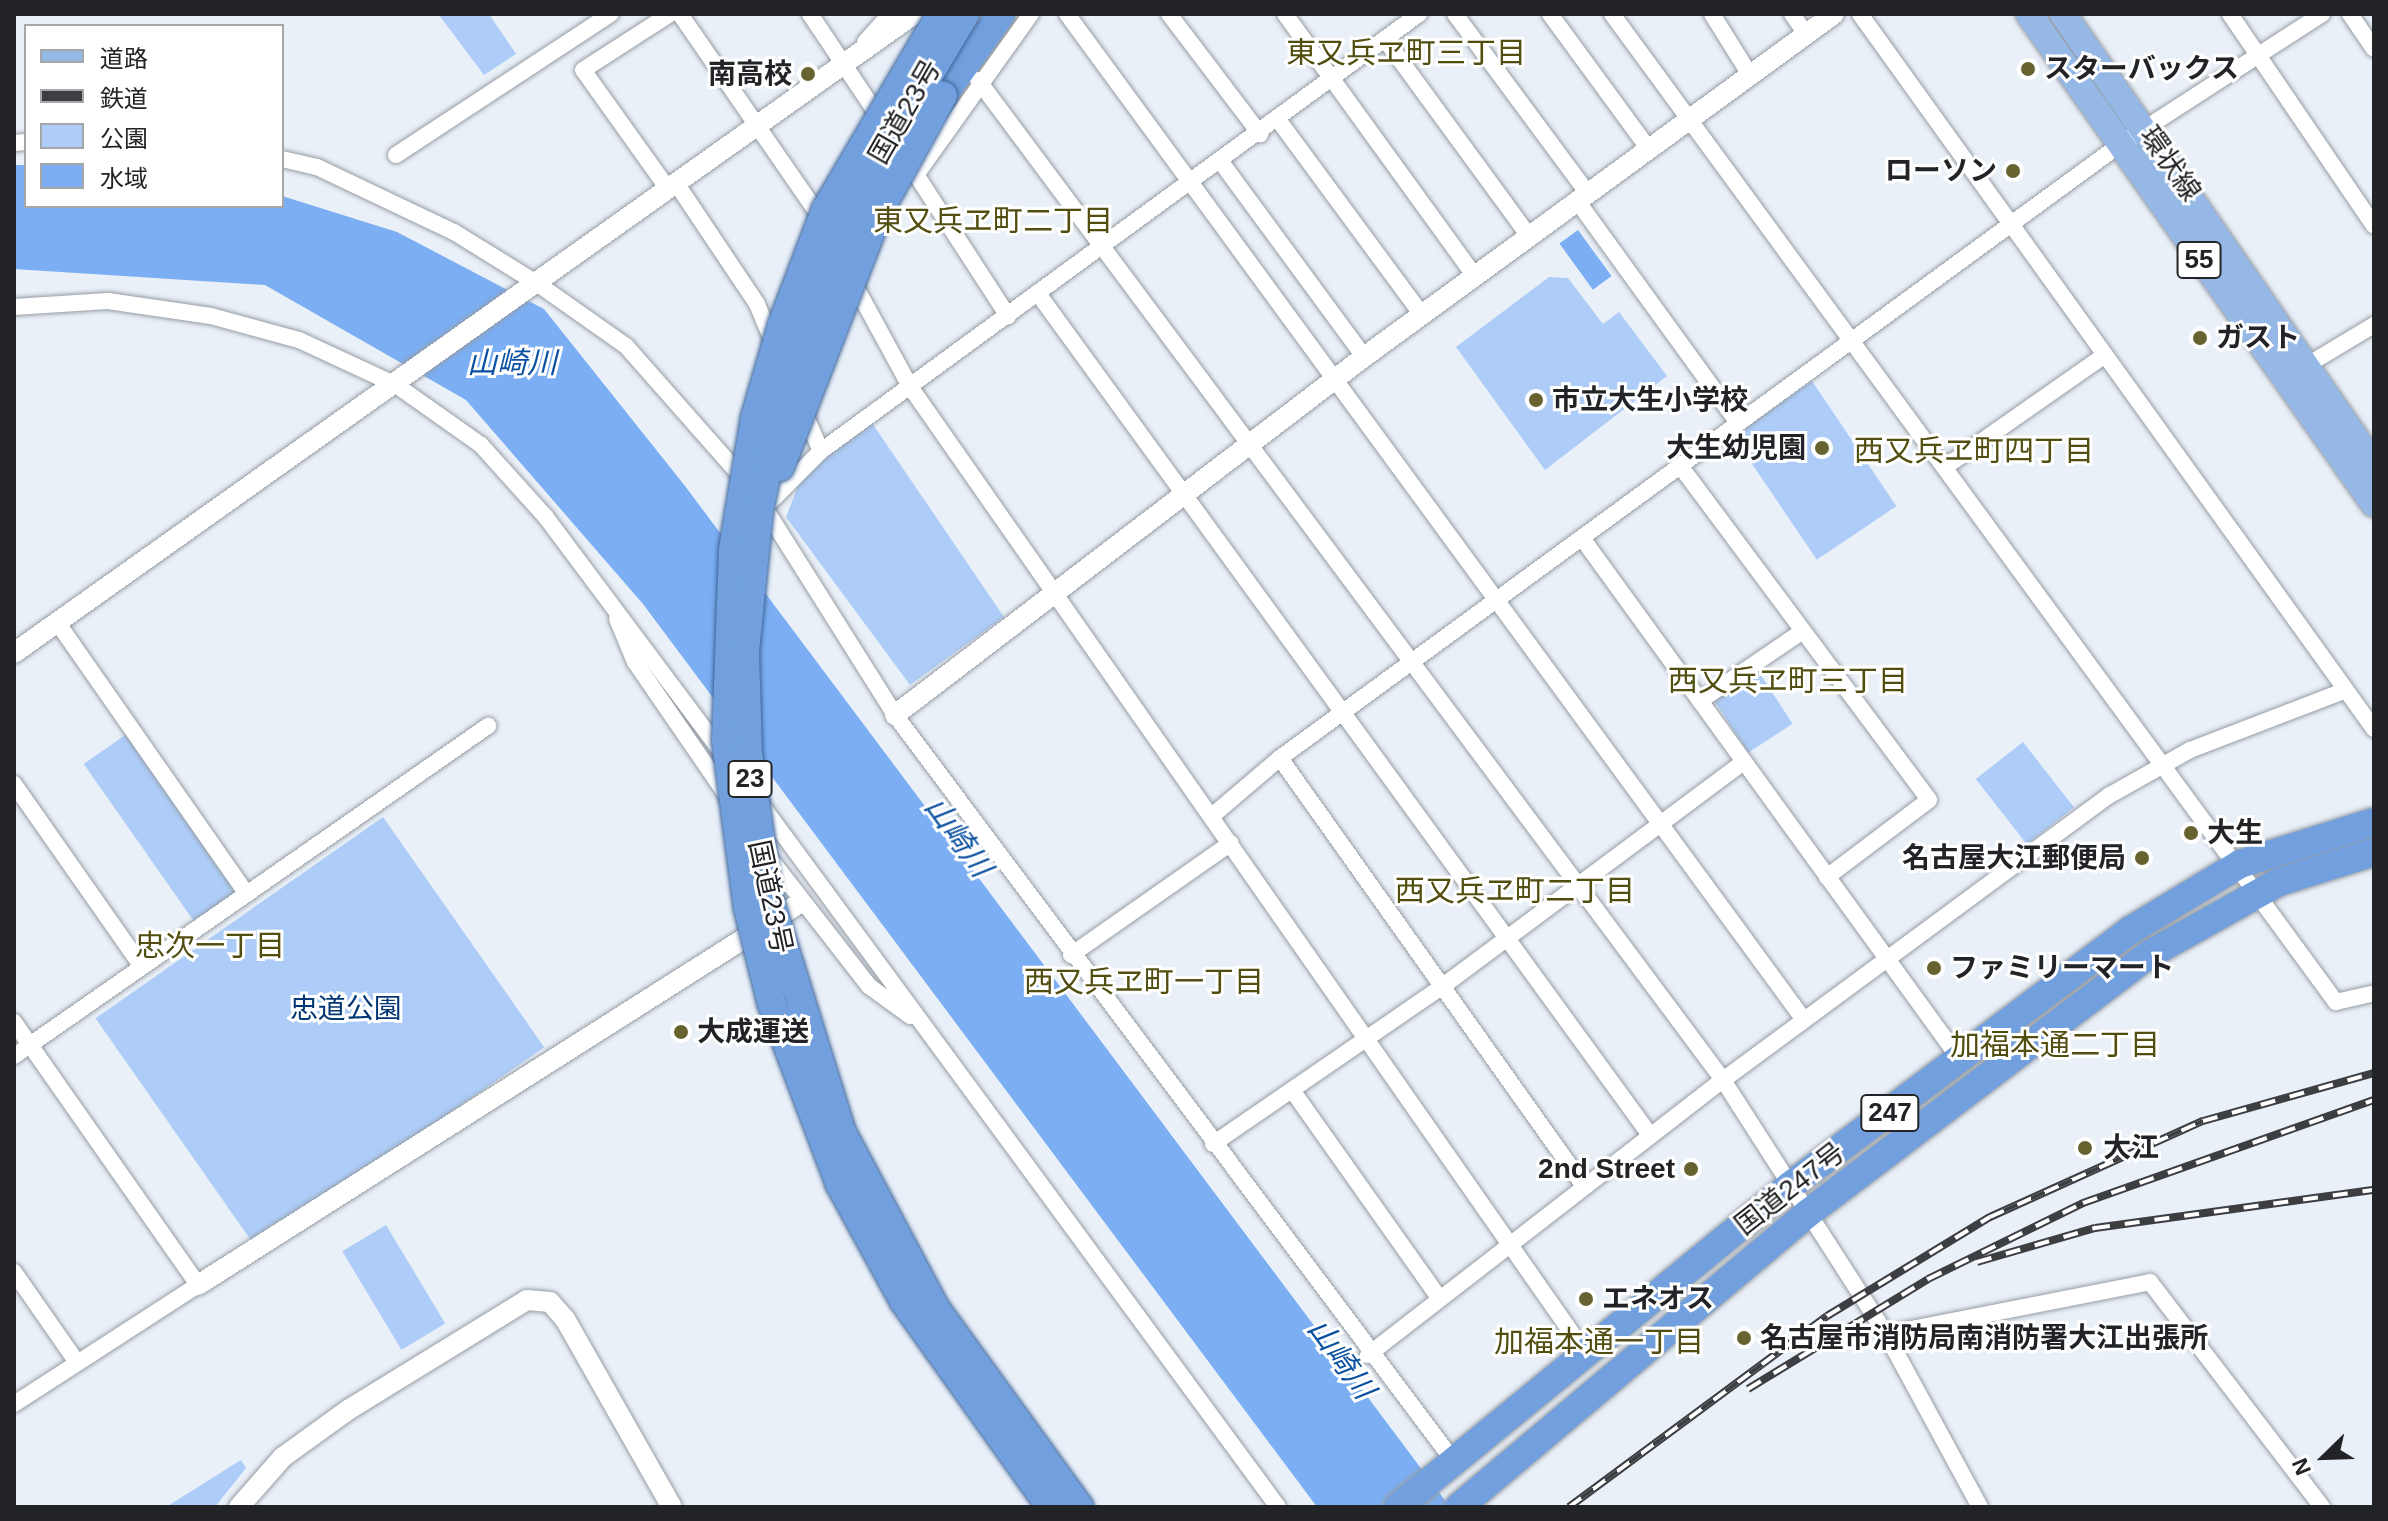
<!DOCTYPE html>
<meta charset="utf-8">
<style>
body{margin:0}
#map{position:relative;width:2388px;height:1521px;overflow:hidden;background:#eaf0f8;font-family:Arial,"Noto Sans JP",sans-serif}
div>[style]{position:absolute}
.green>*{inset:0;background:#adcdf8;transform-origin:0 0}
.water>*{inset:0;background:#7baef3;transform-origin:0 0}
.roads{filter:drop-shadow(0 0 2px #979da4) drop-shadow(0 0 2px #979da4)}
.minor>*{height:16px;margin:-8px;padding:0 8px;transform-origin:8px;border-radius:8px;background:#fff}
.tertiary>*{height:20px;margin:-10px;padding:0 10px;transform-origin:10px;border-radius:10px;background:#fff}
.primary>*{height:26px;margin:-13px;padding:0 13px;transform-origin:13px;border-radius:13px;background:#95b8e6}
.trunk>*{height:28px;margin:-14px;padding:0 14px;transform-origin:14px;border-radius:14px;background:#72a0de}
.rail>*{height:8px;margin-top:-4px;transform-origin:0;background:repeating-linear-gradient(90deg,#fff 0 15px,#3c3e42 0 30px);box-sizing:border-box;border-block:2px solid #3c3e42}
.bridges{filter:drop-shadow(0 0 2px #3f6598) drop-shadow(0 0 2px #3f6598)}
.trunk-bridge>*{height:28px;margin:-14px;padding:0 14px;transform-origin:14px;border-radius:14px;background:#72a0de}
.dots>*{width:22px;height:22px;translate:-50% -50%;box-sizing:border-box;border:4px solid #fff;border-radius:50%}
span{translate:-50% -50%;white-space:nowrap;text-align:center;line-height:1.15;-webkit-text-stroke:6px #fff;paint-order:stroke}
.shield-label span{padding:2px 6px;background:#fff;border:2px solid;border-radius:6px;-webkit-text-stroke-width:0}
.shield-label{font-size:26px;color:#212326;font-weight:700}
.poi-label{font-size:28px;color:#212326;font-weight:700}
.left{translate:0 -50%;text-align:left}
.right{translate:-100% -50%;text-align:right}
.street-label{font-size:28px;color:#212326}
.park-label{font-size:28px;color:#023773}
.neighbourhood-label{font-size:30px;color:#524e10}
.water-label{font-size:30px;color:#0b51a1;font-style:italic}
.frame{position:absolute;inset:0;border:16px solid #212326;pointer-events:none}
.legend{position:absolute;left:24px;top:24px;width:260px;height:184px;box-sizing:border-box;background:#fff;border:2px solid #a6a7a8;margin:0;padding:10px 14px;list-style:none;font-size:24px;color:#212326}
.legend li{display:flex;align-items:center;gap:16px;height:40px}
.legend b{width:40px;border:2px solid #a6a7a8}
.north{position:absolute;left:2284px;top:1417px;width:80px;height:80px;-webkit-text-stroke:6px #fff;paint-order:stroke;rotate:247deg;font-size:22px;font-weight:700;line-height:32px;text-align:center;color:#212326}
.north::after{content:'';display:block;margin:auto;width:28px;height:36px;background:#212326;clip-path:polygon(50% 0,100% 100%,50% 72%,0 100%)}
</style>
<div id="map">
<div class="green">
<i style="clip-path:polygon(489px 14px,516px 54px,484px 75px,439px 15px)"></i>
<i style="clip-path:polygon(1549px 277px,1568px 278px,1603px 324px,1619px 312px,1667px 376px,1545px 470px,1456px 347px)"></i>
<i style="left:1812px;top:381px;width:151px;height:96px;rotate:56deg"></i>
<i style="clip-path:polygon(870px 420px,1004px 617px,910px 685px,786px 517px,801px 478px)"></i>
<i style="left:1755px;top:666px;width:69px;height:53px;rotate:57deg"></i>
<i style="left:128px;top:733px;width:193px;height:54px;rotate:55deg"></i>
<i style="left:2023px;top:742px;width:83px;height:60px;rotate:52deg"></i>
<i style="left:383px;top:817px;width:281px;height:351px;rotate:55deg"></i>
<i style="left:386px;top:1225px;width:115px;height:51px;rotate:59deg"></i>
<i style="clip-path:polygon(241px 1460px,246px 1468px,215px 1507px,166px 1507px)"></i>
</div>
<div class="water">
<i style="clip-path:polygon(14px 165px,26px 165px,26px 206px,282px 206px,282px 196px,397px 232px,544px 309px,685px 486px,1450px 1507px,1317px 1507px,643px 604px,466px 400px,265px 285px,14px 269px)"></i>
<i style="left:1578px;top:230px;width:57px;height:23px;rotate:54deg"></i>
</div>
<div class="roads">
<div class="minor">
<i style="left:680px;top:14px;width:250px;rotate:55.4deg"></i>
<i style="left:810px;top:14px;width:131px;rotate:56.2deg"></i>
<i style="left:1067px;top:14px;width:1247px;rotate:53.77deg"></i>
<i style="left:1169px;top:14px;width:151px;rotate:52.8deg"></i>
<i style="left:1285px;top:14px;width:324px;rotate:54.1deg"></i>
<i style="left:1455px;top:14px;width:224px;rotate:53.5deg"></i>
<i style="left:1550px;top:14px;width:166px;rotate:53.8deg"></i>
<i style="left:1612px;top:14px;width:1225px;rotate:53.77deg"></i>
<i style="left:2336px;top:1002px;width:39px;rotate:-13deg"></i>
<i style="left:1712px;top:14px;width:72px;rotate:58.1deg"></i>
<i style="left:1792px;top:14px;width:24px;rotate:55deg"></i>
<i style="left:1860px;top:14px;width:881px;rotate:54.29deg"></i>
<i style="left:2230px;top:14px;width:256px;rotate:55.8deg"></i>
<i style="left:2350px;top:14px;width:42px;rotate:55.6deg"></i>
<i style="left:865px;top:42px;width:38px;rotate:-48deg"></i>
<i style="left:1387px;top:42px;width:240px;rotate:53.8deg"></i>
<i style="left:978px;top:80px;width:1247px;rotate:53.31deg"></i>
<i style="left:1723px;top:1080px;width:302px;rotate:57.3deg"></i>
<i style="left:1886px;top:1334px;width:269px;rotate:-11.1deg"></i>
<i style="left:2150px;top:1282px;width:283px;rotate:52.6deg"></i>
<i style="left:1279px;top:121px;width:242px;rotate:53.6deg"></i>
<i style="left:14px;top:143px;width:12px;rotate:-5deg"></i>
<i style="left:396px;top:155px;width:257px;rotate:-33.3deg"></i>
<i style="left:904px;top:156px;width:191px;rotate:57deg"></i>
<i style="left:282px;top:159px;width:36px;rotate:13deg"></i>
<i style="left:317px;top:167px;width:152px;rotate:25.4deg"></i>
<i style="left:454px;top:232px;width:99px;rotate:31.8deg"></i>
<i style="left:538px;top:284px;width:108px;rotate:35.2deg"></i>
<i style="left:626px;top:346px;width:180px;rotate:48.6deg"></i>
<i style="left:1221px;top:162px;width:242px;rotate:53.7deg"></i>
<i style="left:916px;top:175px;width:198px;rotate:-54.5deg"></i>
<i style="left:676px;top:183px;width:146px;rotate:56.2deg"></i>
<i style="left:757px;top:304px;width:47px;rotate:67.3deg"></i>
<i style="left:668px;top:189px;width:146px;rotate:-125.5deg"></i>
<i style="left:583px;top:70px;width:103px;rotate:-32.8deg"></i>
<i style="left:1578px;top:202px;width:271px;rotate:54.1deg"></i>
<i style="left:852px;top:280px;width:123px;rotate:61.4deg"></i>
<i style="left:911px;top:388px;width:1180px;rotate:55.04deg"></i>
<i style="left:1039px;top:295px;width:1039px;rotate:53.97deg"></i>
<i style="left:14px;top:307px;width:94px;rotate:-3.7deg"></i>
<i style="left:108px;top:301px;width:104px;rotate:8.3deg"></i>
<i style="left:211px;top:316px;width:91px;rotate:15.3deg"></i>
<i style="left:299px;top:340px;width:107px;rotate:24.9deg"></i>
<i style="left:396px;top:385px;width:104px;rotate:35.2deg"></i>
<i style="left:481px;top:445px;width:96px;rotate:48deg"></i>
<i style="left:545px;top:516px;width:299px;rotate:53.2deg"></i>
<i style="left:2304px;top:367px;width:82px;rotate:-31deg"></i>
<i style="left:802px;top:408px;width:47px;rotate:66.2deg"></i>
<i style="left:1681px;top:467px;width:415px;rotate:53.3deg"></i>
<i style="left:1929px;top:800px;width:128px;rotate:143deg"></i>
<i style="left:1945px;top:467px;width:192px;rotate:-35deg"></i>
<i style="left:759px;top:499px;width:255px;rotate:57.8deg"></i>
<i style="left:895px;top:715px;width:934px;rotate:53.18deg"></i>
<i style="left:765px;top:507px;width:79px;rotate:-45deg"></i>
<i style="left:821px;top:451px;width:741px;rotate:-36.16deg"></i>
<i style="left:1582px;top:538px;width:642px;rotate:54.06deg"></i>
<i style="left:617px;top:619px;width:47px;rotate:67.3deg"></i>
<i style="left:635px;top:662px;width:166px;rotate:55.5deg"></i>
<i style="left:57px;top:622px;width:332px;rotate:55.1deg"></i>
<i style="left:1700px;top:701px;width:121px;rotate:-34.2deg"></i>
<i style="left:1280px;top:758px;width:525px;rotate:54.61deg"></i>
<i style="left:14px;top:784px;width:223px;rotate:55deg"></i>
<i style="left:760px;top:803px;width:874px;rotate:53.65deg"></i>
<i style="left:1212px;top:816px;width:89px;rotate:-40.5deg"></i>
<i style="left:1280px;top:758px;width:1038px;rotate:-36.14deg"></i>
<i style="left:2118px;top:146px;width:243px;rotate:-32.9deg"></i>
<i style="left:767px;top:855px;width:166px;rotate:52.1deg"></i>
<i style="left:869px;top:986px;width:51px;rotate:36.2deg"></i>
<i style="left:1071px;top:955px;width:195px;rotate:-35deg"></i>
<i style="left:14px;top:1022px;width:321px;rotate:55deg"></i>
<i style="left:198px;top:1285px;width:219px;rotate:147.1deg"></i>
<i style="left:14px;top:1056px;width:578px;rotate:-34.85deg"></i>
<i style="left:1292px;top:1090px;width:255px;rotate:54.7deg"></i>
<i style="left:1213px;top:1144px;width:279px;rotate:-34.5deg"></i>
<i style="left:1443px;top:986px;width:375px;rotate:-36.7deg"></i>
<i style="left:14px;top:1272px;width:108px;rotate:55.1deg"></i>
<i style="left:1886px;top:1334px;width:197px;rotate:61.5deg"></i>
<i style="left:1368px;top:1355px;width:449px;rotate:-37.8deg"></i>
<i style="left:1723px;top:1080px;width:481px;rotate:-36.4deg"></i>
<i style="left:2110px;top:795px;width:92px;rotate:-29.4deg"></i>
<i style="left:2190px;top:750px;width:165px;rotate:-21deg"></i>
</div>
<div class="tertiary">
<i style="left:14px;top:653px;width:1104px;rotate:-35.37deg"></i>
<i style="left:895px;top:715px;width:590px;rotate:-37.36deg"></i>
<i style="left:1364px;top:357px;width:582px;rotate:-36.12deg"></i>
<i style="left:198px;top:1285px;width:713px;rotate:-32.4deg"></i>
<i style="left:239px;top:1507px;width:67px;rotate:-48.7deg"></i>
<i style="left:283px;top:1457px;width:80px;rotate:-35.9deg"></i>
<i style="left:348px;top:1410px;width:210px;rotate:-31.6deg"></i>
<i style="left:527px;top:1300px;width:23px;rotate:5deg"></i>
<i style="left:550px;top:1302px;width:23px;rotate:49deg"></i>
<i style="left:565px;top:1319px;width:216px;rotate:60.4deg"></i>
</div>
<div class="primary">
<i style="left:2029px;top:14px;width:599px;rotate:54.85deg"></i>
<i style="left:2063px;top:14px;width:548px;rotate:55.41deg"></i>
</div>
<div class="trunk">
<i style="left:943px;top:95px;width:100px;rotate:-54.4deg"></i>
<i style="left:1398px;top:1507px;width:508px;rotate:-39.33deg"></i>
<i style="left:1791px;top:1185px;width:425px;rotate:-36.9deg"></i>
<i style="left:2131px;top:930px;width:127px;rotate:-31.2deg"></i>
<i style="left:2240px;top:864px;width:140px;rotate:-17.4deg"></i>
<i style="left:1459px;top:1507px;width:455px;rotate:-40.1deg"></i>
<i style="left:1807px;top:1214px;width:430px;rotate:-37.2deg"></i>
<i style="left:2150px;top:954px;width:148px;rotate:-29.2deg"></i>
<i style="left:2279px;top:882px;width:100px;rotate:-17.5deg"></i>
</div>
</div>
<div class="rail">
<i style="left:1977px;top:1262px;width:123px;rotate:-16.1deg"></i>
<i style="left:2095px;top:1228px;width:282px;rotate:-7.8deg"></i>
<i style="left:1748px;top:1389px;width:211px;rotate:-31.4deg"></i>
<i style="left:1928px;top:1279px;width:173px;rotate:-26.1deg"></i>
<i style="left:2083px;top:1203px;width:309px;rotate:-19.5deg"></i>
<i style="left:1569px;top:1507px;width:321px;rotate:-36.5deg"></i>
<i style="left:1827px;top:1316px;width:191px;rotate:-31.3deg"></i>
<i style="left:1990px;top:1217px;width:234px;rotate:-24.3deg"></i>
<i style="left:2203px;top:1121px;width:178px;rotate:-15.7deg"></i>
</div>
<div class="bridges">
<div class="trunk-bridge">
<i style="left:941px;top:14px;width:226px;rotate:120.5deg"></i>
<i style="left:826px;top:209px;width:124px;rotate:110.8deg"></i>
<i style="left:782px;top:325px;width:97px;rotate:106.2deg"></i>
<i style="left:755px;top:418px;width:134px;rotate:99.5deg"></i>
<i style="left:733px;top:550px;width:191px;rotate:92.1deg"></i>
<i style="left:726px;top:741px;width:168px;rotate:82.5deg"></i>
<i style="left:748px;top:908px;width:99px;rotate:76deg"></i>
<i style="left:772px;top:1004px;width:192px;rotate:69.3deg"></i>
<i style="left:840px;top:1184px;width:133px;rotate:61.3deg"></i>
<i style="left:904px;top:1301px;width:253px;rotate:54.5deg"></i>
<i style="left:965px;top:14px;width:213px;rotate:120.8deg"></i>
<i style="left:856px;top:197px;width:215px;rotate:110.1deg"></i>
<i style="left:782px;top:399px;width:114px;rotate:101.6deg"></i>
<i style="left:759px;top:511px;width:142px;rotate:95.7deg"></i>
<i style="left:745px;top:652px;width:101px;rotate:88.3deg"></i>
<i style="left:748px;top:753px;width:148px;rotate:81.8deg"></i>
<i style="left:769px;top:899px;width:245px;rotate:72.7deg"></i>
<i style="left:842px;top:1133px;width:198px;rotate:62deg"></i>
<i style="left:935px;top:1308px;width:246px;rotate:54.1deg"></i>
<i style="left:780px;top:467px;width:274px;rotate:-68.9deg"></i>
<i style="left:879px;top:211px;width:132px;rotate:-61.1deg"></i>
</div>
</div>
<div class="dots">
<i style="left:2028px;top:69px;background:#666330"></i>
<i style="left:808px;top:74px;background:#666330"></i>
<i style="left:2013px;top:171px;background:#666330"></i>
<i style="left:2200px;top:338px;background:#666330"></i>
<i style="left:1536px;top:400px;background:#666330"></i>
<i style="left:1822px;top:448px;background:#666330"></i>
<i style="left:2191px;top:833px;background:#666330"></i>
<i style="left:2142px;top:858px;background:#666330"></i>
<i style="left:1934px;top:968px;background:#666330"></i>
<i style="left:681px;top:1032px;background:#666330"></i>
<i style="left:2085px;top:1148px;background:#666330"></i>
<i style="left:1691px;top:1169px;background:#666330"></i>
<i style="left:1586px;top:1299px;background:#666330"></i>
<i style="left:1744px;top:1338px;background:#666330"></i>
</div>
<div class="shield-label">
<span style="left:2199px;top:260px">55</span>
<span style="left:750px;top:779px">23</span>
<span style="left:1890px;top:1113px">247</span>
</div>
<div class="poi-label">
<span class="left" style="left:2044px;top:69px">スターバックス</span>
<span class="right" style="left:792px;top:74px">南高校</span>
<span class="right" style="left:1997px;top:171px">ローソン</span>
<span class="left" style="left:2216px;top:338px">ガスト</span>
<span class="left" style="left:1552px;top:400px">市立大生小学校</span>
<span class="right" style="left:1806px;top:448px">大生幼児園</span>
<span class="left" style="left:2207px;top:833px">大生</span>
<span class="right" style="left:2126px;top:858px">名古屋大江郵便局</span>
<span class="left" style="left:1950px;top:968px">ファミリーマート</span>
<span class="left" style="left:697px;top:1032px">大成運送</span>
<span class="left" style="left:2103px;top:1148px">大江</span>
<span class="right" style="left:1675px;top:1169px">2nd Street</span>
<span class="left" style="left:1602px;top:1299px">エネオス</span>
<span class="left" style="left:1760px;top:1338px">名古屋市消防局南消防署大江出張所</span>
</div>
<div class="street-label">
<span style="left:905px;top:112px;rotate:-60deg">国道23号</span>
<span style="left:2170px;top:164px;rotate:55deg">環状線</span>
<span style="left:770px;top:897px;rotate:78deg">国道23号</span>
<span style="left:1790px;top:1189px;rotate:-38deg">国道247号</span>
</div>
<div class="park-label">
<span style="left:346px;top:1009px">忠道公園</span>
</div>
<div class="neighbourhood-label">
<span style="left:1406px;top:53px">東又兵ヱ町三丁目</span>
<span style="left:993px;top:221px">東又兵ヱ町二丁目</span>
<span style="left:1974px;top:451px">西又兵ヱ町四丁目</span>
<span style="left:1788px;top:681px">西又兵ヱ町三丁目</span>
<span style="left:1515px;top:891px">西又兵ヱ町二丁目</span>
<span style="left:210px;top:946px">忠次一丁目</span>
<span style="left:1144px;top:982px">西又兵ヱ町一丁目</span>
<span style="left:2055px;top:1045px">加福本通二丁目</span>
<span style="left:1599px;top:1342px">加福本通一丁目</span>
</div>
<div class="water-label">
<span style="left:512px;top:363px">山崎川</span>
<span style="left:958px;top:837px;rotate:54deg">山崎川</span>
<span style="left:1341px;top:1359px;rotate:54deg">山崎川</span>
</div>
<div class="frame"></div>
<ul class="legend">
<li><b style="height:10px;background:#95b8e6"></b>道路</li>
<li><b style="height:10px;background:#3c3e42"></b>鉄道</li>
<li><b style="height:22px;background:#adcdf8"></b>公園</li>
<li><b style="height:22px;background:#7baef3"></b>水域</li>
</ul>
<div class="north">N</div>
</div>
